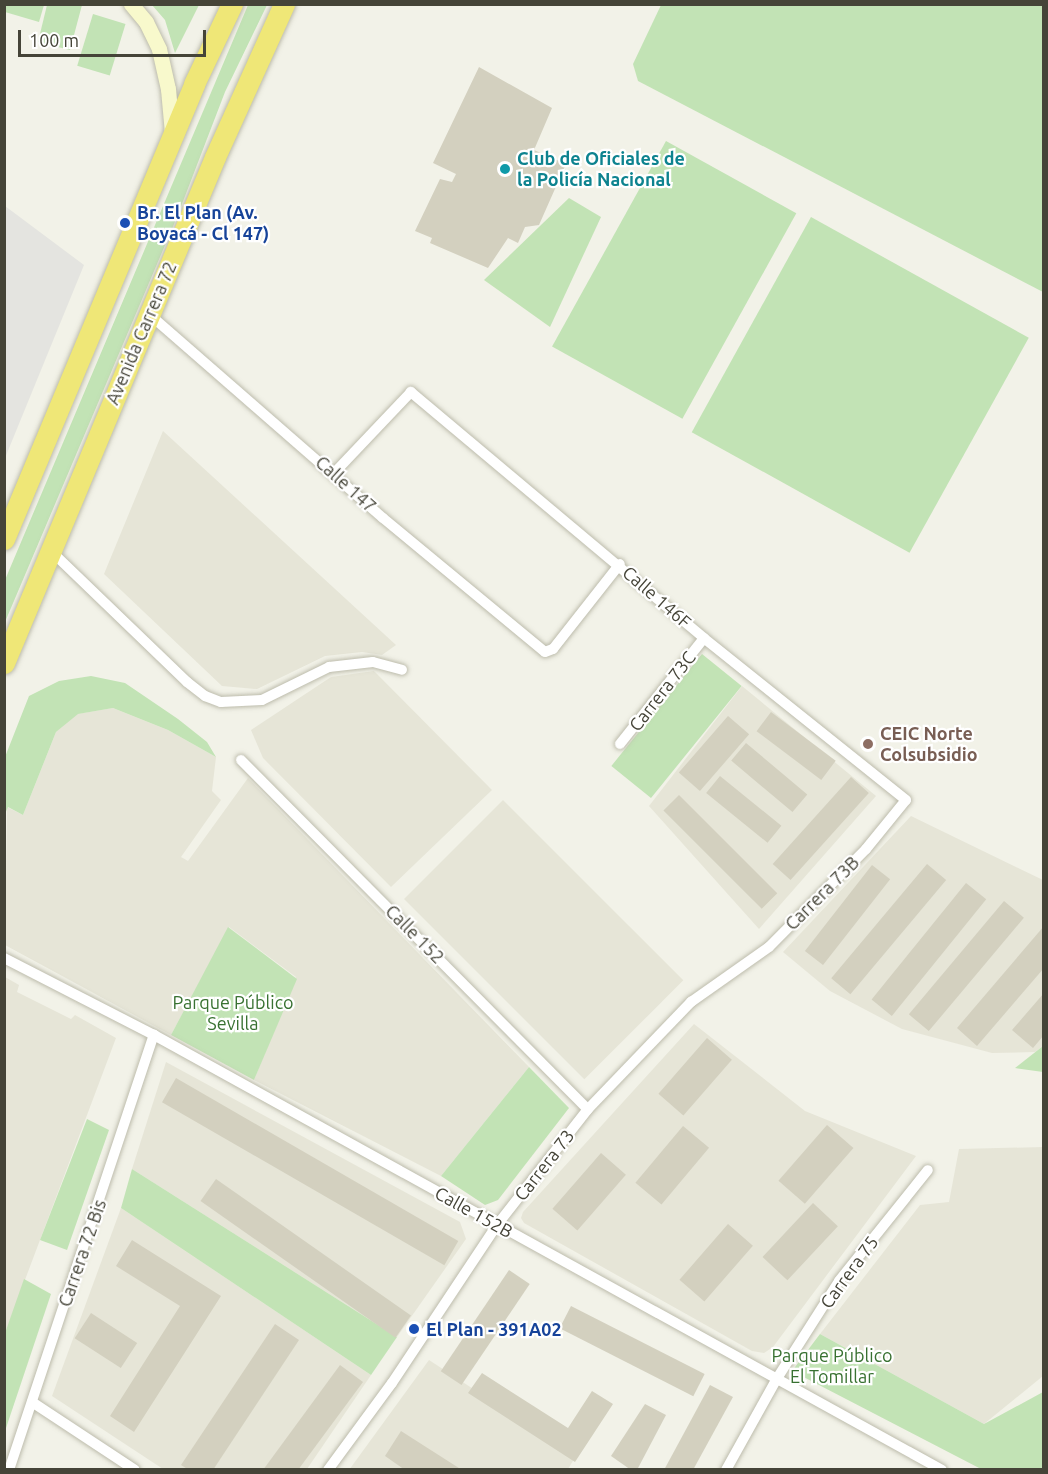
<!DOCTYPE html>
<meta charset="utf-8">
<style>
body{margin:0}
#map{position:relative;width:1048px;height:1474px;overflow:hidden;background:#f2f2e8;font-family:Ubuntu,sans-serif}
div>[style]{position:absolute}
.residential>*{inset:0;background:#e6e5d7;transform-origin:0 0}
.green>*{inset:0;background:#c2e3b5;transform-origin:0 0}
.parking>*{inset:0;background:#e4e4e0}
.building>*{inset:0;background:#d3d0bf;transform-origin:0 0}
.roads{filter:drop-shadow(0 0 2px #bdbcac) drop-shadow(0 0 2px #bdbcac)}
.street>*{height:10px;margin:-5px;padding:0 5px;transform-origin:5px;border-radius:5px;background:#fff}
.secondary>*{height:15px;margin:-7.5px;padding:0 7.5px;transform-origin:7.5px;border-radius:7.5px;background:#f8f9cc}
.highway>*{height:21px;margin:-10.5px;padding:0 10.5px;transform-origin:10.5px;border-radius:10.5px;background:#efe777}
.dots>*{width:16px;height:16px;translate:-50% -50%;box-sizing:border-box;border:3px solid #fff;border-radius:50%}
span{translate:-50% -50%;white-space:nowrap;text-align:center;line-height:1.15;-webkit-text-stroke:4.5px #fff;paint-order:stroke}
.culture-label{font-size:18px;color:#0d838f;font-weight:700}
.left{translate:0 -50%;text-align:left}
.transit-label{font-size:18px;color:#164399;font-weight:700}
.street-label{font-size:18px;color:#454438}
.education-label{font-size:18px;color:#785e54;font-weight:700}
.park-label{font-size:18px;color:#387131}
.frame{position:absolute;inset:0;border:6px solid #454438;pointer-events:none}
.scale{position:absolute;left:18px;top:30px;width:188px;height:27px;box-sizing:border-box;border:3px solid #454438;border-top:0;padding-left:8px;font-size:18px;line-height:21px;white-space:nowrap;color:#454438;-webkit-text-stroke:4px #fff;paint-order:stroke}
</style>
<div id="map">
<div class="residential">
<i style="clip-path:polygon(163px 431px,396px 645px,382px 655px,362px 652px,325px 656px,257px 689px,222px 686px,104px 574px)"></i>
<i style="clip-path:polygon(374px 671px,492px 790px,391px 887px,263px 758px,251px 730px,331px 677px)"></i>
<i style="clip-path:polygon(742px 686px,876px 796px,759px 929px,649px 806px)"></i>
<i style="clip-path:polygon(113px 708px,168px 730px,216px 757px,212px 791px,221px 800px,181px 857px,188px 861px,248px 778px,529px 1067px,441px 1176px,254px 1080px,296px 977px,229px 927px,171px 1035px,5px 945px,7px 807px,23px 815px,56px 732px,77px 714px)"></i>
<i style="left:503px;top:800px;width:255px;height:140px;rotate:45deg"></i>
<i style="clip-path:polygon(911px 816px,1043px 880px,1043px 1046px,1035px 1052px,992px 1053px,902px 1029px,830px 991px,783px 952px)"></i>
<i style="clip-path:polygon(5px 977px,19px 985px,17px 992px,71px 1019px,75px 1015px,116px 1038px,5px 1333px)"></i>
<i style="clip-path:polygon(694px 1024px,805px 1111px,916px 1156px,773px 1347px,764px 1353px,752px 1351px,524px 1223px,521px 1218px,523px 1212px)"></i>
<i style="clip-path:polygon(166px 1062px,460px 1222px,466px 1239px,397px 1337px,132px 1169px)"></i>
<i style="clip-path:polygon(1043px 1147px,1043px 1376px,984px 1424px,820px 1334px,920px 1205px,949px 1202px,959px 1149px)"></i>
<i style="clip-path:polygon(121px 1208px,371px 1375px,307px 1469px,163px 1469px,52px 1396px)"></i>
<i style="clip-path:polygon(429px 1360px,576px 1456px,568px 1469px,349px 1470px)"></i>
</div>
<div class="green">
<i style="clip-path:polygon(4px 5px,5px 4px,44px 5px,39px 22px,5px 12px)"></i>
<i style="clip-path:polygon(47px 5px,82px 5px,70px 50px,38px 42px)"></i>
<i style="clip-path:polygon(152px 5px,199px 5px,175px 53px,165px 20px)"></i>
<i style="clip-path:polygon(248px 5px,267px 5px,225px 92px,177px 217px,5px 622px,5px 580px)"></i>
<i style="clip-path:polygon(661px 5px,1043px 5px,1043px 292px,638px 81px,633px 64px)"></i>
<i style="left:93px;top:14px;width:34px;height:54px;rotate:17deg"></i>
<i style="left:666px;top:141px;width:149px;height:235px;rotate:29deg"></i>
<i style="clip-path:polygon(569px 198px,601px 217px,550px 327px,484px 280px)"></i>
<i style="left:811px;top:217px;width:249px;height:246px;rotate:29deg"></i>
<i style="left:702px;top:654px;width:51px;height:144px;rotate:39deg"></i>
<i style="clip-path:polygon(91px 676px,125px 683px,178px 719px,207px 742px,216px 757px,168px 730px,113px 708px,78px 714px,56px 732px,23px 815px,8px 807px,5px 814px,5px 757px,29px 696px,59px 681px)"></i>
<i style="clip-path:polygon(228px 927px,297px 979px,254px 1080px,171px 1035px)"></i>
<i style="clip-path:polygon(1043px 1046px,1043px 1072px,1015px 1068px)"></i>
<i style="clip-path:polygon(529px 1067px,569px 1108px,498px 1200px,485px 1205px,441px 1176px)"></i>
<i style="clip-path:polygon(87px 1119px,109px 1130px,67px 1250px,40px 1240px)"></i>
<i style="clip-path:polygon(132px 1169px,397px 1337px,371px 1375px,121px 1208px)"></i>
<i style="clip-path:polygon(24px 1279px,51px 1294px,5px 1431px,5px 1333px)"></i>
<i style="clip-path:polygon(820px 1334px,984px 1424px,1043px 1392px,1043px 1469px,981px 1469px,792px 1371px)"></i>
</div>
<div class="parking">
<i style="clip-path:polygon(5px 206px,84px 265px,5px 458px)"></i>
</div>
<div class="building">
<i style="clip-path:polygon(479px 67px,552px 108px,534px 150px,566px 164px,539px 225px,525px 227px,518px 243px,508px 238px,488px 268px,430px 243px,432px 238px,415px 231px,440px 179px,452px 182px,456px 174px,433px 163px)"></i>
<i style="left:771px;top:712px;width:81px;height:24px;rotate:37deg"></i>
<i style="left:728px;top:716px;width:28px;height:75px;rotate:41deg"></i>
<i style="left:746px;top:743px;width:80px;height:23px;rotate:40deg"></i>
<i style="left:720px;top:776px;width:79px;height:22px;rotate:39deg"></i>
<i style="left:851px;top:777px;width:24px;height:117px;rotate:42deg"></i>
<i style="left:679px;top:795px;width:139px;height:22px;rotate:45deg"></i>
<i style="left:927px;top:864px;width:25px;height:149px;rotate:40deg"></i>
<i style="left:872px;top:865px;width:23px;height:109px;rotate:38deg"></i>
<i style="left:966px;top:883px;width:26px;height:150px;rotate:39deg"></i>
<i style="left:1004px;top:901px;width:26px;height:148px;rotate:40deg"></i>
<i style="clip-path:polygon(1044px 926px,1044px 968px,977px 1046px,957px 1028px)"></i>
<i style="clip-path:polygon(1044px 993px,1044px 1035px,1033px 1048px,1012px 1030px)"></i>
<i style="left:707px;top:1038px;width:33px;height:74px;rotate:41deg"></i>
<i style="left:176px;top:1078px;width:326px;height:28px;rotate:30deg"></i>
<i style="left:827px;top:1125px;width:35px;height:74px;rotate:41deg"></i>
<i style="left:683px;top:1126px;width:34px;height:74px;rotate:40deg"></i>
<i style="left:601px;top:1153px;width:33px;height:74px;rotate:41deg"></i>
<i style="left:216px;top:1179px;width:238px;height:27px;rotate:35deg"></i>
<i style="left:813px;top:1203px;width:34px;height:74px;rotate:43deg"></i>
<i style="left:728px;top:1224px;width:33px;height:74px;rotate:41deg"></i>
<i style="clip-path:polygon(132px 1240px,221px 1296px,134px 1432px,110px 1416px,180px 1306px,116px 1266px)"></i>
<i style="left:509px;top:1270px;width:25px;height:122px;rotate:34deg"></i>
<i style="left:571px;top:1306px;width:150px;height:25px;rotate:27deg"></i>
<i style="left:91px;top:1313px;width:55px;height:30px;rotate:33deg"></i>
<i style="clip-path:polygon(275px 1324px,299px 1340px,213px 1470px,189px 1470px,181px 1465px)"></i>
<i style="clip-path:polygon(340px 1365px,363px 1382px,298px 1470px,263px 1470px)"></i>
<i style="clip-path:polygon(482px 1373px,568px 1428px,592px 1391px,613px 1404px,575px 1462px,468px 1393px)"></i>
<i style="clip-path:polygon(710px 1385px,733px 1397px,693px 1470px,664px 1470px)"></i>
<i style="clip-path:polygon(645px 1404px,666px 1415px,637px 1470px,631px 1470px,611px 1456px)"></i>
<i style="clip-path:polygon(401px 1431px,462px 1470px,405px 1470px,385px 1456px)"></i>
</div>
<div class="roads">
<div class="street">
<i style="left:149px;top:314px;width:310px;rotate:41.1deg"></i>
<i style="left:383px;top:518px;width:210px;rotate:39.6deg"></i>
<i style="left:545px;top:652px;width:9px;rotate:-21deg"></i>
<i style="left:553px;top:649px;width:108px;rotate:-51.8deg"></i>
<i style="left:51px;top:551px;width:189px;rotate:43.9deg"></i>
<i style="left:187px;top:682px;width:23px;rotate:38deg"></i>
<i style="left:205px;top:696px;width:17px;rotate:21deg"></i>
<i style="left:221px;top:702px;width:41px;rotate:-2.8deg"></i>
<i style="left:262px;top:700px;width:75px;rotate:-26.2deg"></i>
<i style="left:329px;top:667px;width:44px;rotate:-6.5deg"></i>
<i style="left:373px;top:662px;width:30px;rotate:15deg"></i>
<i style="left:620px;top:744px;width:135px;rotate:-51.6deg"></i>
<i style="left:241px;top:760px;width:492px;rotate:45.2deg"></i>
<i style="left:4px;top:958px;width:169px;rotate:27.2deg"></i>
<i style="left:154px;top:1035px;width:900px;rotate:28.9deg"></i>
<i style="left:32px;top:1402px;width:123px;rotate:33.4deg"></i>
<i style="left:9px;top:1470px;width:459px;rotate:-71.6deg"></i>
<i style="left:328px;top:1470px;width:108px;rotate:-53.7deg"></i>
<i style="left:392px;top:1383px;width:190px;rotate:-56.4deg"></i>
<i style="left:497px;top:1225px;width:147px;rotate:-51.9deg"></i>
<i style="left:588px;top:1109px;width:149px;rotate:-46.1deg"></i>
<i style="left:691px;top:1002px;width:95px;rotate:-35.2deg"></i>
<i style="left:769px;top:947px;width:138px;rotate:-45.3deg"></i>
<i style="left:866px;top:849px;width:63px;rotate:-50.8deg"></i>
<i style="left:906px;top:800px;width:259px;rotate:-141.3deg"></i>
<i style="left:704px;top:638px;width:383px;rotate:-140deg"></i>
<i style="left:411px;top:392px;width:112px;rotate:133.5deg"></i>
<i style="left:726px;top:1470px;width:103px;rotate:-60.9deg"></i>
<i style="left:776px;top:1380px;width:117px;rotate:-57.5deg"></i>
<i style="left:839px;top:1281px;width:142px;rotate:-51.3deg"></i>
</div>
<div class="secondary">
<i style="left:131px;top:4px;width:23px;rotate:50deg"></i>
<i style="left:146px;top:22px;width:30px;rotate:64deg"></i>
<i style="left:159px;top:49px;width:41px;rotate:77.3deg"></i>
<i style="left:168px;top:89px;width:44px;rotate:84.8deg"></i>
</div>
<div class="highway">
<i style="left:4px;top:539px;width:493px;rotate:-67.3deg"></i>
<i style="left:194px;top:84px;width:89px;rotate:-64.6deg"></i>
<i style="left:4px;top:663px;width:548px;rotate:-67.36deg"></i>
<i style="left:215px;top:157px;width:168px;rotate:-65.7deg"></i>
</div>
</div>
<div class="dots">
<i style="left:505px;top:169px;background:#0f9aa8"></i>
<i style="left:125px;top:223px;background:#1a4fb4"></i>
<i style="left:868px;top:744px;background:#8d6e63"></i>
<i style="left:414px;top:1329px;background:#1a4fb4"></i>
</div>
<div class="culture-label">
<span class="left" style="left:517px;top:169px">Club de Oficiales de<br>la Policía Nacional</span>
</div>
<div class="transit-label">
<span class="left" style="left:137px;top:223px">Br. El Plan (Av.<br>Boyacá - Cl 147)</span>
<span class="left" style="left:426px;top:1329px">El Plan - 391A02</span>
</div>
<div class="street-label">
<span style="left:141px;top:333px;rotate:-67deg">Avenida Carrera 72</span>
<span style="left:346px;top:484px;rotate:42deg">Calle 147</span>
<span style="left:657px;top:597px;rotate:41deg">Calle 146F</span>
<span style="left:662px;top:691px;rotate:-52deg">Carrera 73C</span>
<span style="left:822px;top:893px;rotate:-45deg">Carrera 73B</span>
<span style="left:415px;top:934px;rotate:45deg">Calle 152</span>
<span style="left:544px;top:1165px;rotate:-52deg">Carrera 73</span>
<span style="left:474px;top:1212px;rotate:29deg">Calle 152B</span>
<span style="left:82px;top:1253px;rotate:-71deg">Carrera 72 Bis</span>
<span style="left:849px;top:1272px;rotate:-54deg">Carrera 75</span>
</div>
<div class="education-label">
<span class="left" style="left:880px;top:744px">CEIC Norte<br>Colsubsidio</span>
</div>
<div class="park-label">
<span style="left:233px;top:1013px">Parque Público<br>Sevilla</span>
<span style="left:832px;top:1366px">Parque Público<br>El Tomillar</span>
</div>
<div class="frame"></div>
<div class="scale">100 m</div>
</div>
